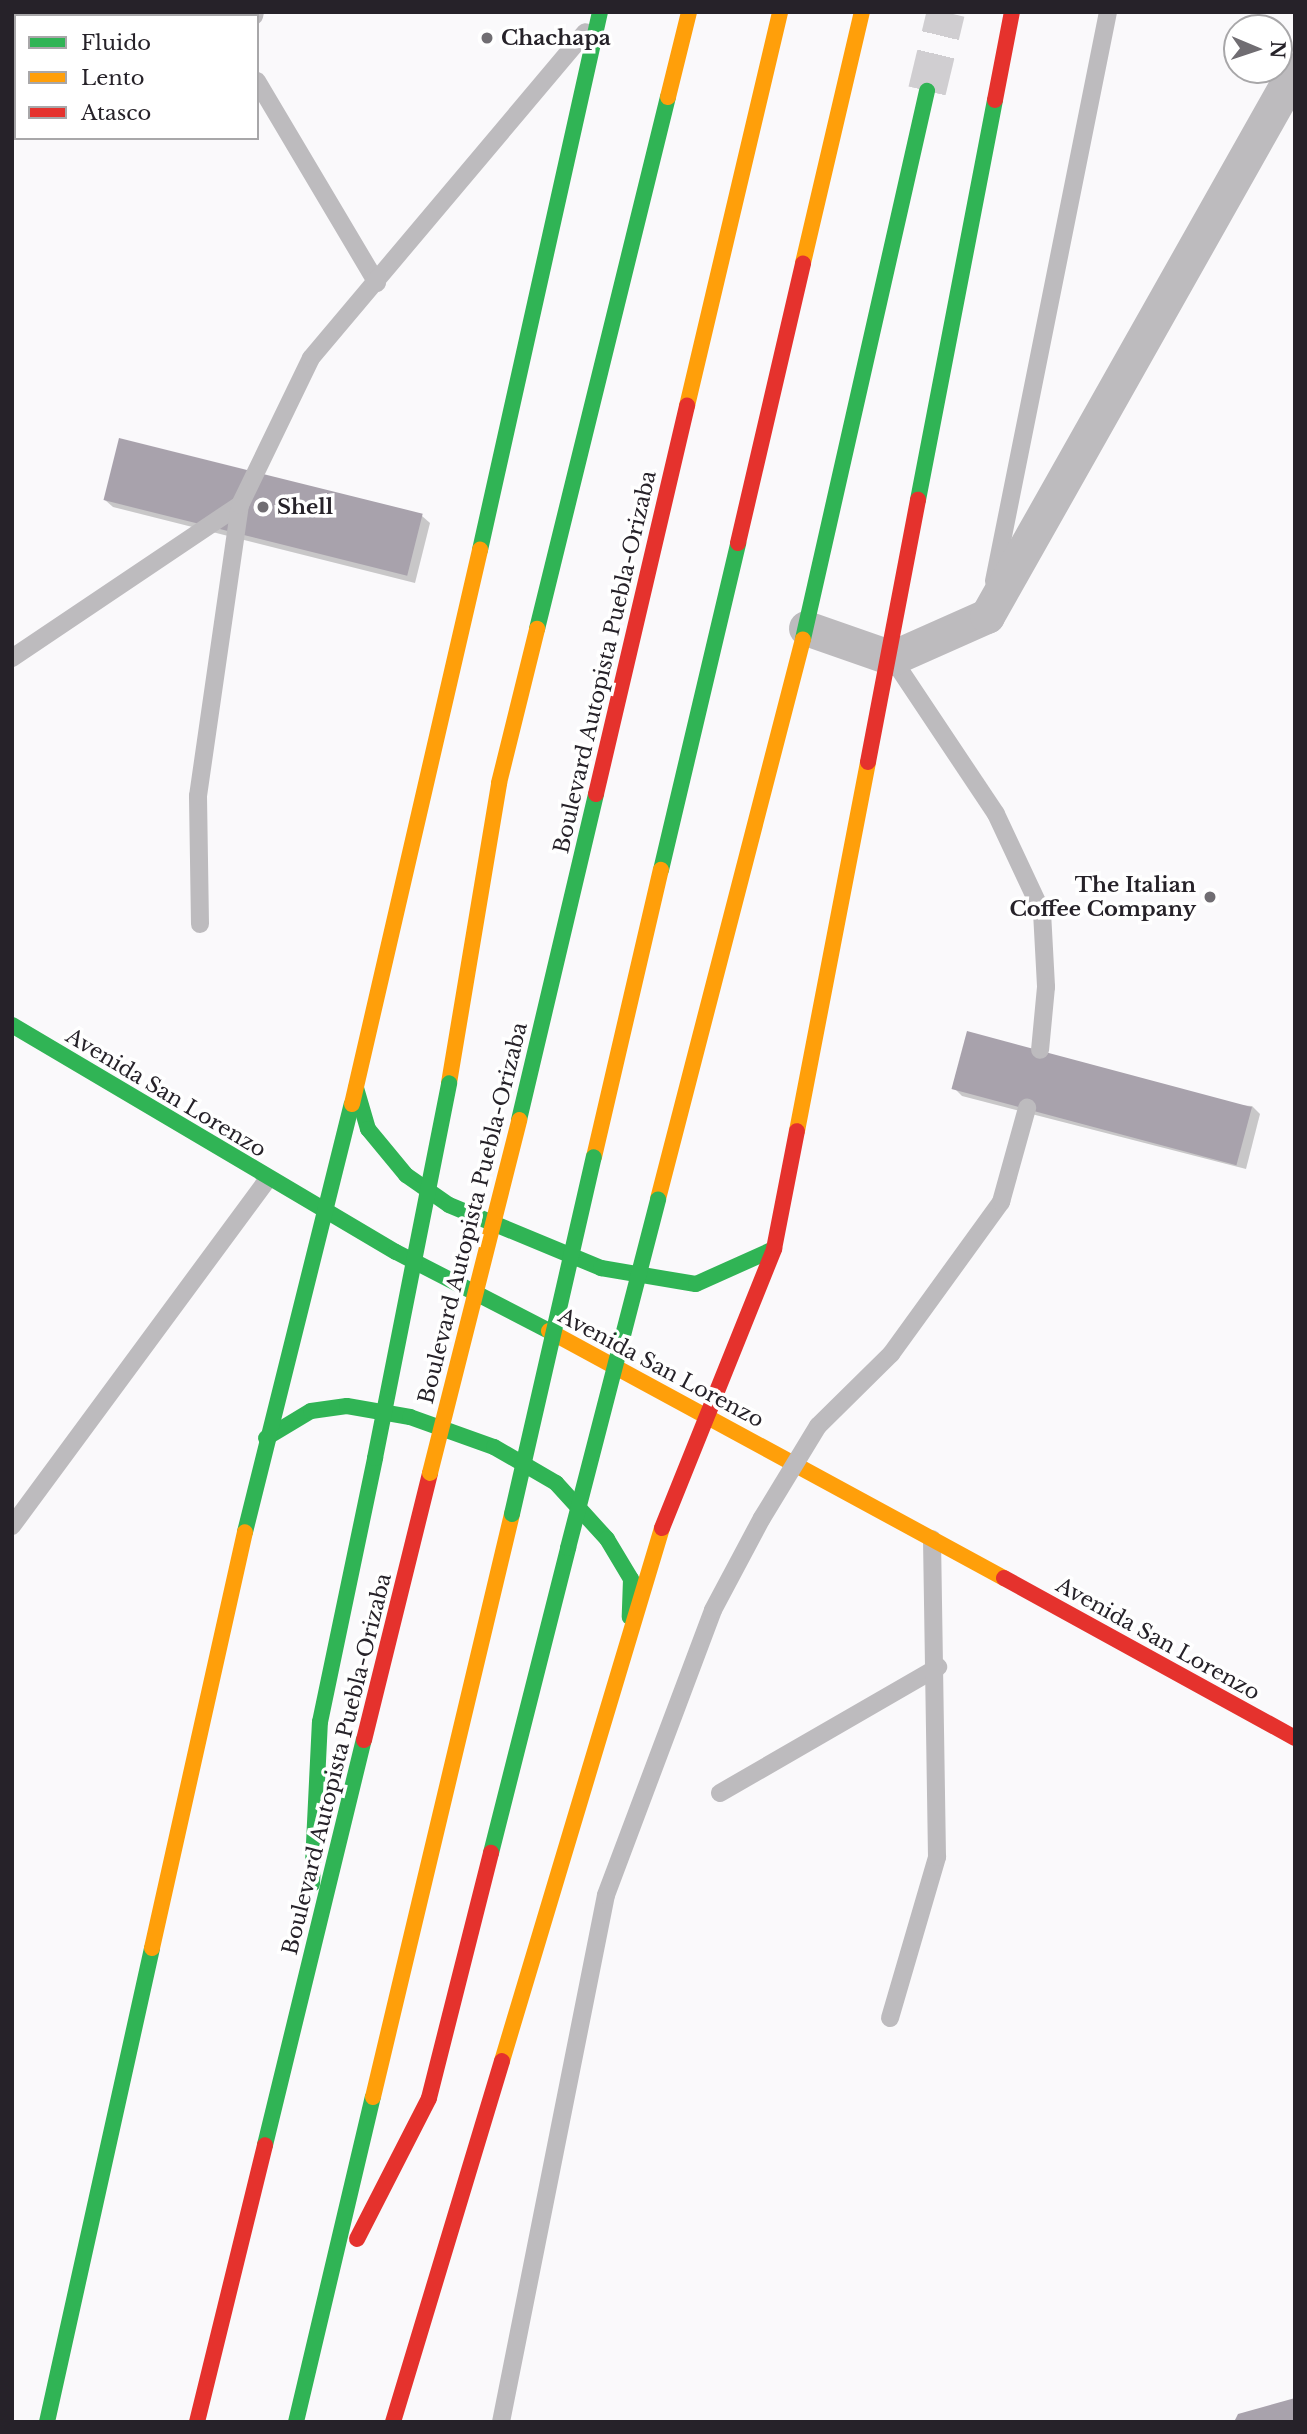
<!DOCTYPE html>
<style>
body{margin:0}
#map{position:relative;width:1307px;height:2434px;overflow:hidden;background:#faf9fb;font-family:"Libre Baskerville",serif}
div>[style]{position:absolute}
.shadow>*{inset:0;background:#0003}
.building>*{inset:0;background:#a8a2ac;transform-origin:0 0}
.highway-tunnel>*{height:38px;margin-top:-19px;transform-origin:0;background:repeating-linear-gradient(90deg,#d0ced1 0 38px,transparent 0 57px)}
.lane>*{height:18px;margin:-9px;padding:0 9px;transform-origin:9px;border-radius:9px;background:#bdbbbe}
.street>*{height:35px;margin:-17.5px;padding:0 17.5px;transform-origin:17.5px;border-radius:17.5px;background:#bdbbbe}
.fast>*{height:16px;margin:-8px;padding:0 8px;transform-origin:8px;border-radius:8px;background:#30b455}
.slow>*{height:16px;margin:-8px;padding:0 8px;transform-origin:8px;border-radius:8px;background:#ff9f0a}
.jam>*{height:16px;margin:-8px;padding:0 8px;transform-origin:8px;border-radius:8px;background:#e5322d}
.lane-bridge>*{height:18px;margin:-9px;padding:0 9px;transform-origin:9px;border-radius:9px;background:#bdbbbe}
.fast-bridge>*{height:16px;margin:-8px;padding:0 8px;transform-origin:8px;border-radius:8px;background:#30b455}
.slow-bridge>*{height:16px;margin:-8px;padding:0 8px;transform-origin:8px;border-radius:8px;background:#ff9f0a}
.dots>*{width:19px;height:19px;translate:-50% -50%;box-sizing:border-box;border:4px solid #fff;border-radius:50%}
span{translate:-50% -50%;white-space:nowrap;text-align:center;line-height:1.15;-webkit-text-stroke:7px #fff;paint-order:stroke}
.poi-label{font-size:21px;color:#262229;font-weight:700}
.left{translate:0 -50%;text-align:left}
.right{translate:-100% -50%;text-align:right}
.street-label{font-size:21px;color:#262229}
.frame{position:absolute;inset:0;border:14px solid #262229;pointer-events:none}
.legend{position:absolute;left:14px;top:14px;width:245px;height:126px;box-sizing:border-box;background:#fff;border:2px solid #a8a7a9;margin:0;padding:9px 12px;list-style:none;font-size:21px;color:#262229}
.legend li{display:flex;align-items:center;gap:14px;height:35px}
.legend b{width:35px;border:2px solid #a8a7a9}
.north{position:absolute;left:1223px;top:14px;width:70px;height:70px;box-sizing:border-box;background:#fff;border:2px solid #a8a7a9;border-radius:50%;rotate:92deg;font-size:19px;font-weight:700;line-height:28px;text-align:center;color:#262229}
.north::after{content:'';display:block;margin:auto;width:24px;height:32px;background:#706d72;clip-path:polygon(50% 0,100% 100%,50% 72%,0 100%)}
</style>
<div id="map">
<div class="shadow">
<i style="clip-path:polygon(105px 500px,422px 516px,430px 523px,415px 583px,113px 507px)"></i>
<i style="clip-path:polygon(954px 1088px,1252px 1106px,1260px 1114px,1246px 1169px,962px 1096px)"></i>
</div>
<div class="building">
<i style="left:119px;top:438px;width:313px;height:64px;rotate:14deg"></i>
<i style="left:967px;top:1031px;width:295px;height:60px;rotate:15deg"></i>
<i style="clip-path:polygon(1295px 2398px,1295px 2422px,1234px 2422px,1238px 2414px)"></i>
</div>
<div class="highway-tunnel">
<i style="left:927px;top:91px;width:81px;rotate:-76.5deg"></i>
</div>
<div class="lane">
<i style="left:189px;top:12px;width:6px;rotate:45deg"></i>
<i style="left:254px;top:16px;width:4px;rotate:-76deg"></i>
<i style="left:257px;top:81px;width:235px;rotate:59.3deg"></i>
<i style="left:994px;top:581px;width:580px;rotate:-78.67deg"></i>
<i style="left:12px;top:658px;width:275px;rotate:-33.9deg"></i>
<i style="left:892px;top:658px;width:187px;rotate:56.3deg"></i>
<i style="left:996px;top:814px;width:108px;rotate:64.9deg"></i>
<i style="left:1042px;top:912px;width:75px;rotate:86.9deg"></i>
<i style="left:1046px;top:987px;width:63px;rotate:95.4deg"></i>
<i style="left:200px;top:924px;width:128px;rotate:-90.9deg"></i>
<i style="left:198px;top:796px;width:294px;rotate:-81.8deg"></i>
<i style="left:240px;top:505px;width:163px;rotate:-64.2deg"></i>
<i style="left:311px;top:358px;width:426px;rotate:-49.9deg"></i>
<i style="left:818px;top:1426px;width:103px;rotate:-44.6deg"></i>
<i style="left:891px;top:1354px;width:188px;rotate:-54.1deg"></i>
<i style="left:1001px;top:1202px;width:98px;rotate:-74.5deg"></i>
<i style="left:12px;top:1526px;width:431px;rotate:-53.6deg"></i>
<i style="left:720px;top:1793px;width:252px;rotate:-30deg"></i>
<i style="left:890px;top:2018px;width:168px;rotate:-73.7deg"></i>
<i style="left:937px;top:1857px;width:318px;rotate:-90.9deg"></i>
<i style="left:501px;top:2422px;width:537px;rotate:-78.73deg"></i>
<i style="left:606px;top:1895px;width:304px;rotate:-69.4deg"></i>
<i style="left:713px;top:1610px;width:104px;rotate:-62deg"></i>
</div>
<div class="street">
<i style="left:806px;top:628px;width:91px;rotate:19.2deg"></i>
<i style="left:892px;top:658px;width:104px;rotate:-23.9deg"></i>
<i style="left:987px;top:616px;width:627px;rotate:-60.57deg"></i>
</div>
<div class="fast">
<i style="left:918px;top:500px;width:407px;rotate:-79.1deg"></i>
<i style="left:480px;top:550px;width:551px;rotate:-77.43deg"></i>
<i style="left:537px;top:629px;width:548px;rotate:-76.17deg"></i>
<i style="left:803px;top:639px;width:562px;rotate:-77.25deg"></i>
<i style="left:661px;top:870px;width:336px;rotate:-76.7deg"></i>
<i style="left:12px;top:1025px;width:446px;rotate:30.6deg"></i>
<i style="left:396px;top:1252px;width:172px;rotate:27.3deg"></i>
<i style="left:356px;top:1088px;width:43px;rotate:73.7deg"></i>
<i style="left:368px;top:1129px;width:60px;rotate:50.4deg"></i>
<i style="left:406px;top:1175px;width:52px;rotate:34.9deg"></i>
<i style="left:449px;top:1205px;width:165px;rotate:22.5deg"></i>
<i style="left:601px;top:1268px;width:96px;rotate:9.6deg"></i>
<i style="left:696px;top:1284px;width:85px;rotate:-24.2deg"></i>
<i style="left:519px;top:1120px;width:335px;rotate:-76.7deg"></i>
<i style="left:266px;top:1438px;width:52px;rotate:-31deg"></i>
<i style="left:311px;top:1411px;width:36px;rotate:-8deg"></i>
<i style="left:347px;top:1406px;width:64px;rotate:9.9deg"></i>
<i style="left:410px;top:1417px;width:89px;rotate:19.7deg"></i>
<i style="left:494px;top:1447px;width:72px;rotate:30.1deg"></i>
<i style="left:556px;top:1483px;width:76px;rotate:47.7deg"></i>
<i style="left:607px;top:1539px;width:47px;rotate:59deg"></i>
<i style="left:631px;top:1579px;width:38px;rotate:92deg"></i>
<i style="left:245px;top:1532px;width:441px;rotate:-76deg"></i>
<i style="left:491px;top:1853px;width:315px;rotate:-75.8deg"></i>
<i style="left:312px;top:1884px;width:162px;rotate:-87.2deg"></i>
<i style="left:320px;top:1722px;width:270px;rotate:-78.2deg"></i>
<i style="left:265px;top:2145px;width:417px;rotate:-76.3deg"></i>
<i style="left:47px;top:2422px;width:485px;rotate:-77.5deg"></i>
<i style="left:296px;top:2422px;width:334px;rotate:-76.7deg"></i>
</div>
<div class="slow">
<i style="left:668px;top:97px;width:88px;rotate:-76.1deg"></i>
<i style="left:803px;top:263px;width:258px;rotate:-76.8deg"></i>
<i style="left:687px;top:406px;width:405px;rotate:-76.7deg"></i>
<i style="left:449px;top:1083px;width:304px;rotate:-80.5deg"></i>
<i style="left:499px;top:783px;width:159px;rotate:-76.1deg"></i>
<i style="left:352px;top:1104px;width:569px;rotate:-76.99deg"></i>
<i style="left:797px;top:1131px;width:376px;rotate:-79.1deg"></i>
<i style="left:594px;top:1157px;width:295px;rotate:-76.9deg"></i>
<i style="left:658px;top:1199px;width:578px;rotate:-75.48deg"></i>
<i style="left:549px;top:1331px;width:518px;rotate:28.5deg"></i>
<i style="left:152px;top:1948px;width:426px;rotate:-77.4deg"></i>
<i style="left:502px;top:2061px;width:556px;rotate:-73.29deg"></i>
<i style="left:373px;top:2097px;width:599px;rotate:-76.59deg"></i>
</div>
<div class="jam">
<i style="left:995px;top:100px;width:90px;rotate:-79.1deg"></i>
<i style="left:738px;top:543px;width:287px;rotate:-76.9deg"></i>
<i style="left:868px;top:762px;width:267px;rotate:-79.2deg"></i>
<i style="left:596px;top:794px;width:399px;rotate:-76.8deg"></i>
<i style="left:662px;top:1528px;width:301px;rotate:-68.1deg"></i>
<i style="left:774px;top:1249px;width:120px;rotate:-79deg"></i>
<i style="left:1004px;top:1578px;width:332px;rotate:28.8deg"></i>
<i style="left:364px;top:1740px;width:275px;rotate:-76.1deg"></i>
<i style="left:357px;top:2239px;width:158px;rotate:-62.9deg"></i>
<i style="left:429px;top:2098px;width:253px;rotate:-75.8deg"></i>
<i style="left:197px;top:2422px;width:285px;rotate:-76.2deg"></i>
<i style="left:393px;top:2422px;width:377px;rotate:-73.2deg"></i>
</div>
<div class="lane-bridge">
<i style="left:762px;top:1518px;width:108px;rotate:-58.7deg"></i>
</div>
<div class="fast-bridge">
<i style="left:375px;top:1458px;width:382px;rotate:-78.8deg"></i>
<i style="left:512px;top:1514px;width:366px;rotate:-77.1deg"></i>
<i style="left:568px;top:1548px;width:360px;rotate:-75.5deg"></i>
</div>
<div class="slow-bridge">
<i style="left:430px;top:1473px;width:364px;rotate:-75.8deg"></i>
</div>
<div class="dots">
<i style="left:487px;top:38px;background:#706d72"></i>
<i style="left:263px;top:507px;background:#706d72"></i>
<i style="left:1210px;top:897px;background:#706d72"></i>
</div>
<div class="poi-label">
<span class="left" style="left:501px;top:38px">Chachapa</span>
<span class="left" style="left:277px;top:507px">Shell</span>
<span class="right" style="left:1196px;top:897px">The Italian<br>Coffee Company</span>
</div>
<div class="street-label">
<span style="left:605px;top:662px;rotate:-77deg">Boulevard Autopista Puebla-Orizaba</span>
<span style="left:166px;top:1093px;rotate:31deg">Avenida San Lorenzo</span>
<span style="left:473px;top:1213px;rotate:-76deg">Boulevard Autopista Puebla-Orizaba</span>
<span style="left:661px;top:1368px;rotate:28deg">Avenida San Lorenzo</span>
<span style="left:1158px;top:1639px;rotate:29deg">Avenida San Lorenzo</span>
<span style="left:337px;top:1764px;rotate:-76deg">Boulevard Autopista Puebla-Orizaba</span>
</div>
<div class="frame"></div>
<ul class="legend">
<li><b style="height:9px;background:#30b455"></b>Fluido</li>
<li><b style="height:9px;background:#ff9f0a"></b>Lento</li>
<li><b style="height:9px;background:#e5322d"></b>Atasco</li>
</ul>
<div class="north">N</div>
</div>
